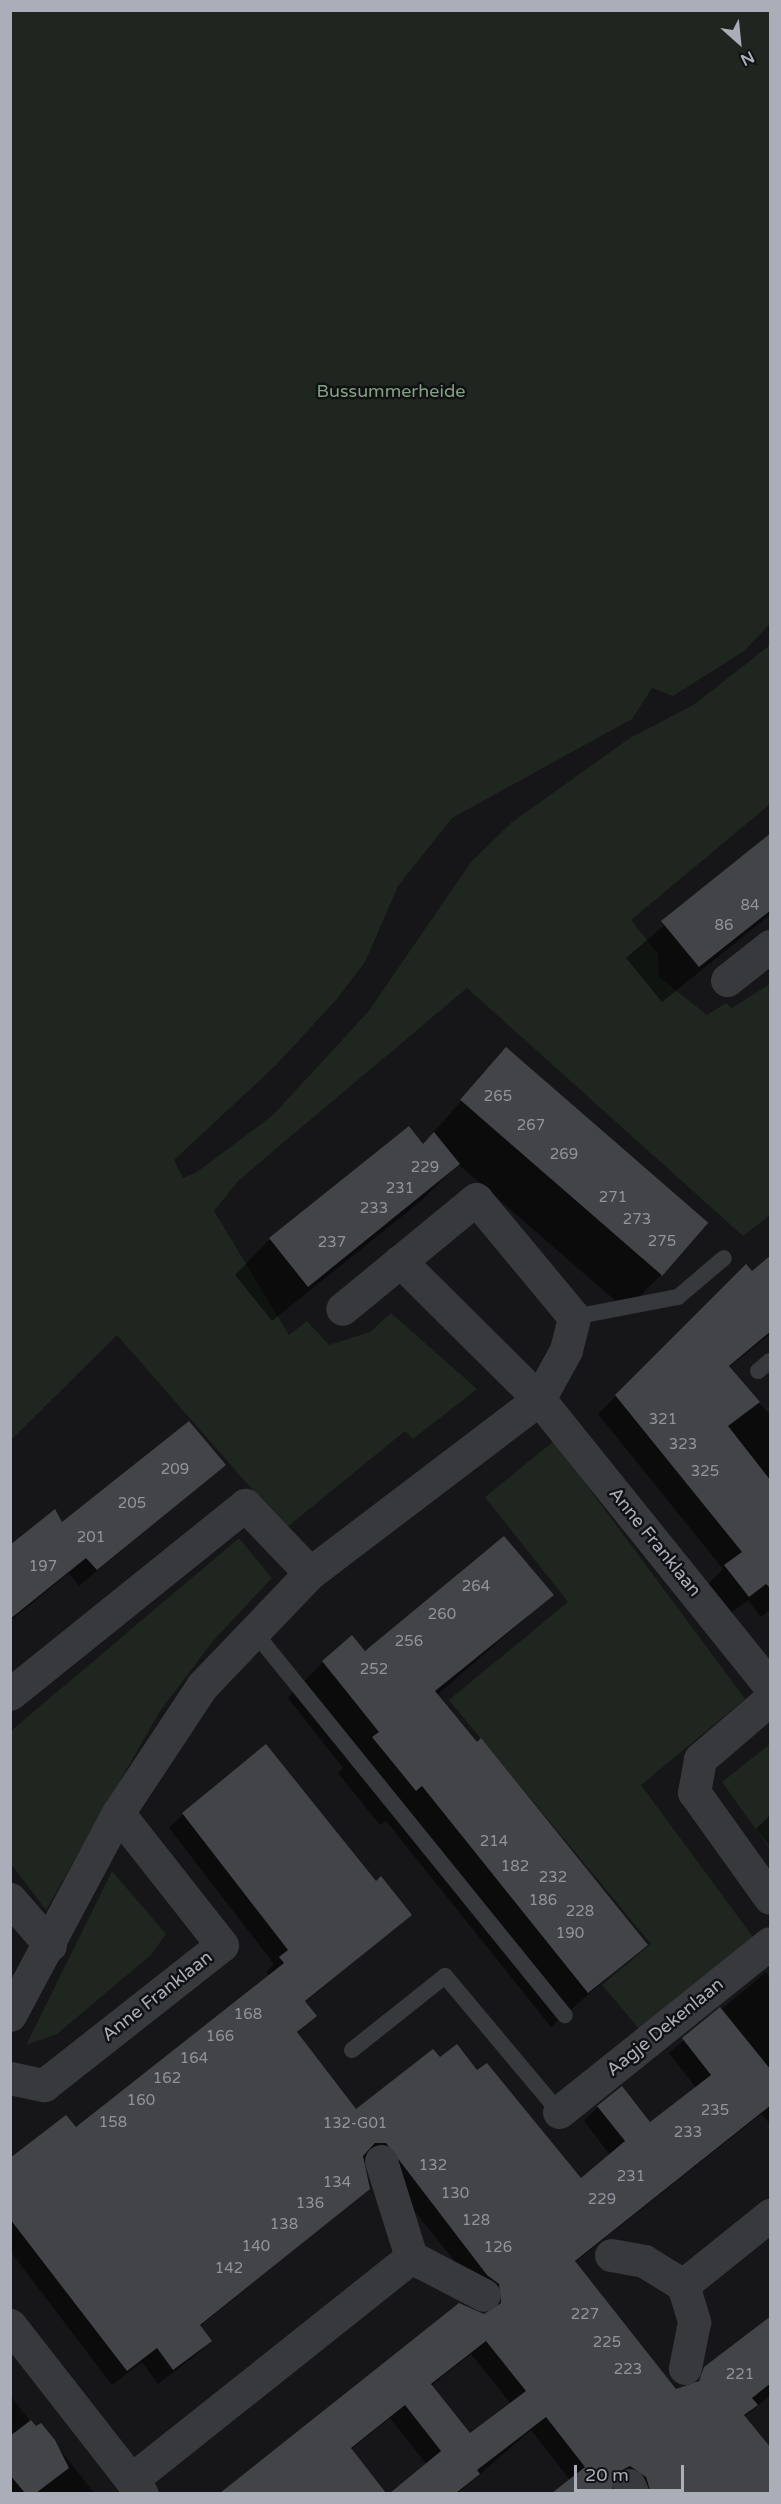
<!DOCTYPE html>
<style>
body{margin:0}
#map{position:relative;width:781px;height:2504px;overflow:hidden;background:#161618;font-family:"Varela Round",sans-serif}
div>[style]{position:absolute}
.green>*{inset:0;background:#1e261f}
.shadow>*{inset:0;background:#0007}
.building>*{inset:0;background:#434448;transform-origin:0 0}
.service>*{height:16px;margin:-8px;padding:0 8px;transform-origin:8px;border-radius:8px;background:#37393d}
.minor>*{height:33px;margin:-16.5px;padding:0 16.5px;transform-origin:16.5px;border-radius:16.5px;background:#37393d}
span{translate:-50% -50%;white-space:nowrap;text-align:center;line-height:1.15;-webkit-text-stroke:5px #111113;paint-order:stroke}
.number-label{font-size:15px;color:#90949c}
.number-label span{-webkit-text-stroke-width:0}
.park-label{font-size:18px;color:#80a280}
.street-label{font-size:18px;color:#a9aeb8}
.frame{position:absolute;inset:0;border:12px solid #a9aeb8;pointer-events:none}
.north{position:absolute;left:709px;top:12px;width:60px;height:60px;-webkit-text-stroke:4px #111113;paint-order:stroke;rotate:153deg;font-size:16px;font-weight:700;line-height:24px;text-align:center;color:#a9aeb8}
.north::after{content:'';display:block;margin:auto;width:21px;height:27px;background:#a9aeb8;clip-path:polygon(50% 0,100% 100%,50% 72%,0 100%)}
.scale{position:absolute;left:574px;top:2465px;width:110px;height:27px;box-sizing:border-box;border:3px solid #a9aeb8;border-top:0;padding-left:8px;font-size:18px;line-height:21px;white-space:nowrap;color:#a9aeb8;-webkit-text-stroke:4px #111113;paint-order:stroke}
</style>
<div id="map">
<div class="green">
<i style="clip-path:polygon(11px 11px,770px 11px,770px 624px,744px 651px,673px 696px,652px 688px,632px 719px,452px 818px,398px 886px,365px 962px,336px 1000px,275px 1066px,174px 1160px,183px 1178px,197px 1172px,272px 1116px,368px 1012px,471px 862px,511px 823px,630px 738px,695px 704px,770px 645px,770px 804px,631px 920px,658px 954px,659px 977px,707px 1015px,726px 1003px,732px 1008px,770px 984px,770px 1215px,743px 1236px,467px 988px,239px 1180px,214px 1211px,289px 1335px,307px 1321px,329px 1345px,370px 1332px,391px 1313px,477px 1389px,413px 1439px,405px 1431px,286px 1528px,117px 1335px,11px 1440px)"></i>
<i style="clip-path:polygon(554px 1441px,745px 1699px,641px 1785px,756px 1941px,640px 2030px,602px 1985px,651px 1944px,449px 1700px,568px 1602px,485px 1497px)"></i>
<i style="clip-path:polygon(239px 1538px,272px 1578px,213px 1641px,160px 1711px,46px 1910px,11px 1864px,11px 1731px)"></i>
<i style="clip-path:polygon(770px 1744px,770px 1849px,722px 1782px)"></i>
<i style="clip-path:polygon(112px 1871px,166px 1934px,151px 1955px,57px 2034px,26px 2045px)"></i>
</div>
<div class="shadow">
<i style="clip-path:polygon(770px 835px,770px 915px,662px 1002px,626px 958px)"></i>
<i style="clip-path:polygon(506px 1049px,662px 1274px,626px 1310px,458px 1164px,422px 1200px,272px 1321px,235px 1275px,270px 1239px,422px 1146px)"></i>
<i style="clip-path:polygon(770px 1257px,770px 1334px,728px 1368px,770px 1415px,770px 1610px,761px 1617px,748px 1600px,730px 1614px,707px 1585px,723px 1569px,598px 1414px,746px 1266px,752px 1273px)"></i>
<i style="clip-path:polygon(224px 1465px,79px 1586px,69px 1573px,10px 1621px,10px 1547px)"></i>
<i style="clip-path:polygon(552px 1595px,437px 1695px,646px 1944px,551px 2027px,386px 1821px,380px 1825px,338px 1773px,343px 1768px,288px 1698px,323px 1662px)"></i>
<i style="clip-path:polygon(evenodd,183px 1814px,376px 1883px,410px 1915px,304px 2003px,315px 2016px,296px 2034px,356px 2111px,440px 2059px,477px 2072px,580px 2180px,610px 2155px,584px 2121px,598px 2107px,650px 2124px,697px 2089px,669px 2053px,766px 1972px,770px 1979px,770px 2124px,761px 2114px,574px 2263px,676px 2391px,689px 2386px,770px 2317px,770px 2396px,744px 2417px,770px 2451px,770px 2494px,633px 2494px,625px 2483px,609px 2484px,612px 2494px,554px 2494px,570px 2480px,531px 2430px,457px 2494px,392px 2494px,427px 2465px,390px 2418px,350px 2450px,384px 2494px,223px 2494px,487px 2314px,486px 2299px,369px 2156px,361px 2166px,369px 2189px,199px 2327px,210px 2341px,196px 2355px,158px 2384px,142px 2362px,112px 2385px,10px 2251px,10px 2159px,76px 2130px,269px 1976px,266px 1972px,274px 1964px,169px 1828px,183px 1814px,471px 2354px,511px 2404px,470px 2435px,431px 2386px,471px 2354px)"></i>
<i style="clip-path:polygon(770px 1815px,770px 1847px,756px 1829px)"></i>
<i style="clip-path:polygon(10px 2395px,36px 2429px,41px 2425px,95px 2494px,10px 2494px)"></i>
</div>
<div class="building">
<i style="clip-path:polygon(771px 833px,771px 910px,699px 967px,661px 921px)"></i>
<i style="left:506px;top:1047px;width:268px;height:70px;rotate:41deg"></i>
<i style="clip-path:polygon(409px 1126px,423px 1144px,434px 1132px,460px 1164px,308px 1287px,269px 1238px)"></i>
<i style="clip-path:polygon(771px 1255px,771px 1331px,729px 1366px,760px 1402px,728px 1426px,771px 1481px,771px 1589px,766px 1584px,749px 1597px,724px 1565px,742px 1552px,615px 1395px,746px 1264px,752px 1271px)"></i>
<i style="clip-path:polygon(189px 1421px,226px 1465px,97px 1570px,86px 1558px,10px 1619px,10px 1545px,55px 1509px,62px 1522px)"></i>
<i style="clip-path:polygon(504px 1536px,554px 1595px,435px 1691px,477px 1742px,481px 1738px,648px 1945px,588px 1993px,422px 1786px,416px 1791px,372px 1737px,379px 1732px,322px 1661px,352px 1635px,365px 1651px)"></i>
<i style="clip-path:polygon(evenodd,266px 1744px,376px 1881px,381px 1876px,412px 1915px,305px 2001px,317px 2016px,297px 2032px,356px 2109px,433px 2049px,440px 2057px,457px 2044px,477px 2070px,487px 2063px,581px 2178px,625px 2141px,597px 2106px,622px 2086px,650px 2122px,711px 2075px,682px 2038px,720px 2007px,771px 2070px,771px 2105px,575px 2261px,676px 2389px,699px 2381px,704px 2367px,771px 2316px,771px 2383px,752px 2398px,758px 2405px,744px 2415px,771px 2448px,771px 2493px,651px 2493px,646px 2477px,630px 2466px,614px 2474px,612px 2493px,552px 2493px,585px 2467px,546px 2417px,477px 2470px,480px 2474px,456px 2493px,390px 2493px,441px 2451px,405px 2405px,351px 2448px,386px 2493px,220px 2493px,459px 2303px,484px 2314px,501px 2303px,499px 2284px,487px 2275px,386px 2143px,375px 2143px,363px 2156px,370px 2189px,200px 2325px,212px 2341px,173px 2370px,157px 2348px,127px 2371px,10px 2219px,10px 2158px,66px 2115px,76px 2127px,284px 1963px,279px 1957px,288px 1950px,182px 1813px,266px 1744px,486px 2341px,526px 2391px,470px 2433px,431px 2384px,486px 2341px)"></i>
<i style="clip-path:polygon(31px 2420px,36px 2426px,41px 2423px,55px 2440px,69px 2468px,36px 2493px,25px 2493px,10px 2475px,10px 2436px)"></i>
</div>
<div class="service">
<i style="left:574px;top:1317px;width:106px;rotate:-10.9deg"></i>
<i style="left:678px;top:1297px;width:60px;rotate:-40.3deg"></i>
<i style="left:758px;top:1371px;width:16px;rotate:-40deg"></i>
<i style="left:252px;top:1629px;width:497px;rotate:51deg"></i>
<i style="left:352px;top:2050px;width:119px;rotate:-38.5deg"></i>
<i style="left:445px;top:1976px;width:177px;rotate:50deg"></i>
</div>
<div class="minor">
<i style="left:727px;top:980px;width:55px;rotate:-38.3deg"></i>
<i style="left:400px;top:1261px;width:196px;rotate:44.8deg"></i>
<i style="left:539px;top:1399px;width:368px;rotate:51.2deg"></i>
<i style="left:10px;top:1694px;width:302px;rotate:-38.8deg"></i>
<i style="left:245px;top:1505px;width:94px;rotate:46.3deg"></i>
<i style="left:770px;top:1699px;width:92px;rotate:139.4deg"></i>
<i style="left:700px;top:1759px;width:34px;rotate:100deg"></i>
<i style="left:694px;top:1792px;width:130px;rotate:54.4deg"></i>
<i style="left:10px;top:1899px;width:61px;rotate:49deg"></i>
<i style="left:10px;top:2015px;width:229px;rotate:-61.9deg"></i>
<i style="left:118px;top:1813px;width:152px;rotate:-56.5deg"></i>
<i style="left:202px;top:1686px;width:156px;rotate:-46.3deg"></i>
<i style="left:310px;top:1573px;width:288px;rotate:-37.2deg"></i>
<i style="left:539px;top:1399px;width:56px;rotate:-61.1deg"></i>
<i style="left:566px;top:1350px;width:34px;rotate:-76deg"></i>
<i style="left:574px;top:1317px;width:153px;rotate:-129.7deg"></i>
<i style="left:476px;top:1199px;width:173px;rotate:140.6deg"></i>
<i style="left:10px;top:2078px;width:35px;rotate:12deg"></i>
<i style="left:44px;top:2085px;width:226px;rotate:-38.2deg"></i>
<i style="left:222px;top:1945px;width:168px;rotate:-128.2deg"></i>
<i style="left:559px;top:2112px;width:270px;rotate:-38.7deg"></i>
<i style="left:381px;top:2161px;width:101px;rotate:72.6deg"></i>
<i style="left:411px;top:2257px;width:82px;rotate:27.5deg"></i>
<i style="left:611px;top:2255px;width:34px;rotate:10deg"></i>
<i style="left:644px;top:2261px;width:46px;rotate:31.6deg"></i>
<i style="left:683px;top:2285px;width:39px;rotate:73deg"></i>
<i style="left:694px;top:2322px;width:47px;rotate:101.1deg"></i>
<i style="left:683px;top:2285px;width:112px;rotate:-38.8deg"></i>
<i style="left:10px;top:2325px;width:214px;rotate:52deg"></i>
<i style="left:131px;top:2480px;width:358px;rotate:-38.5deg"></i>
<i style="left:629px;top:2485px;width:10px;rotate:66deg"></i>
</div>
<div class="number-label">
<span style="left:750px;top:906px">84</span>
<span style="left:724px;top:926px">86</span>
<span style="left:498px;top:1097px">265</span>
<span style="left:531px;top:1126px">267</span>
<span style="left:564px;top:1155px">269</span>
<span style="left:425px;top:1168px">229</span>
<span style="left:400px;top:1189px">231</span>
<span style="left:613px;top:1198px">271</span>
<span style="left:374px;top:1209px">233</span>
<span style="left:637px;top:1220px">273</span>
<span style="left:662px;top:1242px">275</span>
<span style="left:332px;top:1243px">237</span>
<span style="left:663px;top:1420px">321</span>
<span style="left:683px;top:1445px">323</span>
<span style="left:175px;top:1470px">209</span>
<span style="left:705px;top:1472px">325</span>
<span style="left:132px;top:1504px">205</span>
<span style="left:91px;top:1538px">201</span>
<span style="left:43px;top:1567px">197</span>
<span style="left:476px;top:1587px">264</span>
<span style="left:442px;top:1615px">260</span>
<span style="left:409px;top:1642px">256</span>
<span style="left:374px;top:1670px">252</span>
<span style="left:494px;top:1842px">214</span>
<span style="left:515px;top:1867px">182</span>
<span style="left:553px;top:1878px">232</span>
<span style="left:543px;top:1901px">186</span>
<span style="left:580px;top:1912px">228</span>
<span style="left:570px;top:1934px">190</span>
<span style="left:248px;top:2015px">168</span>
<span style="left:220px;top:2037px">166</span>
<span style="left:194px;top:2059px">164</span>
<span style="left:167px;top:2079px">162</span>
<span style="left:141px;top:2101px">160</span>
<span style="left:715px;top:2111px">235</span>
<span style="left:113px;top:2123px">158</span>
<span style="left:355px;top:2124px">132-G01</span>
<span style="left:688px;top:2133px">233</span>
<span style="left:433px;top:2166px">132</span>
<span style="left:631px;top:2177px">231</span>
<span style="left:337px;top:2183px">134</span>
<span style="left:455px;top:2194px">130</span>
<span style="left:602px;top:2200px">229</span>
<span style="left:310px;top:2204px">136</span>
<span style="left:476px;top:2221px">128</span>
<span style="left:284px;top:2225px">138</span>
<span style="left:256px;top:2247px">140</span>
<span style="left:498px;top:2248px">126</span>
<span style="left:229px;top:2269px">142</span>
<span style="left:585px;top:2315px">227</span>
<span style="left:607px;top:2343px">225</span>
<span style="left:628px;top:2370px">223</span>
<span style="left:740px;top:2375px">221</span>
</div>
<div class="park-label">
<span style="left:391px;top:391px">Bussummerheide</span>
</div>
<div class="street-label">
<span style="left:655px;top:1542px;rotate:51deg">Anne Franklaan</span>
<span style="left:157px;top:1996px;rotate:-38deg">Anne Franklaan</span>
<span style="left:665px;top:2027px;rotate:-39deg">Aagje Dekenlaan</span>
</div>
<div class="frame"></div>
<div class="north">N</div>
<div class="scale">20 m</div>
</div>
